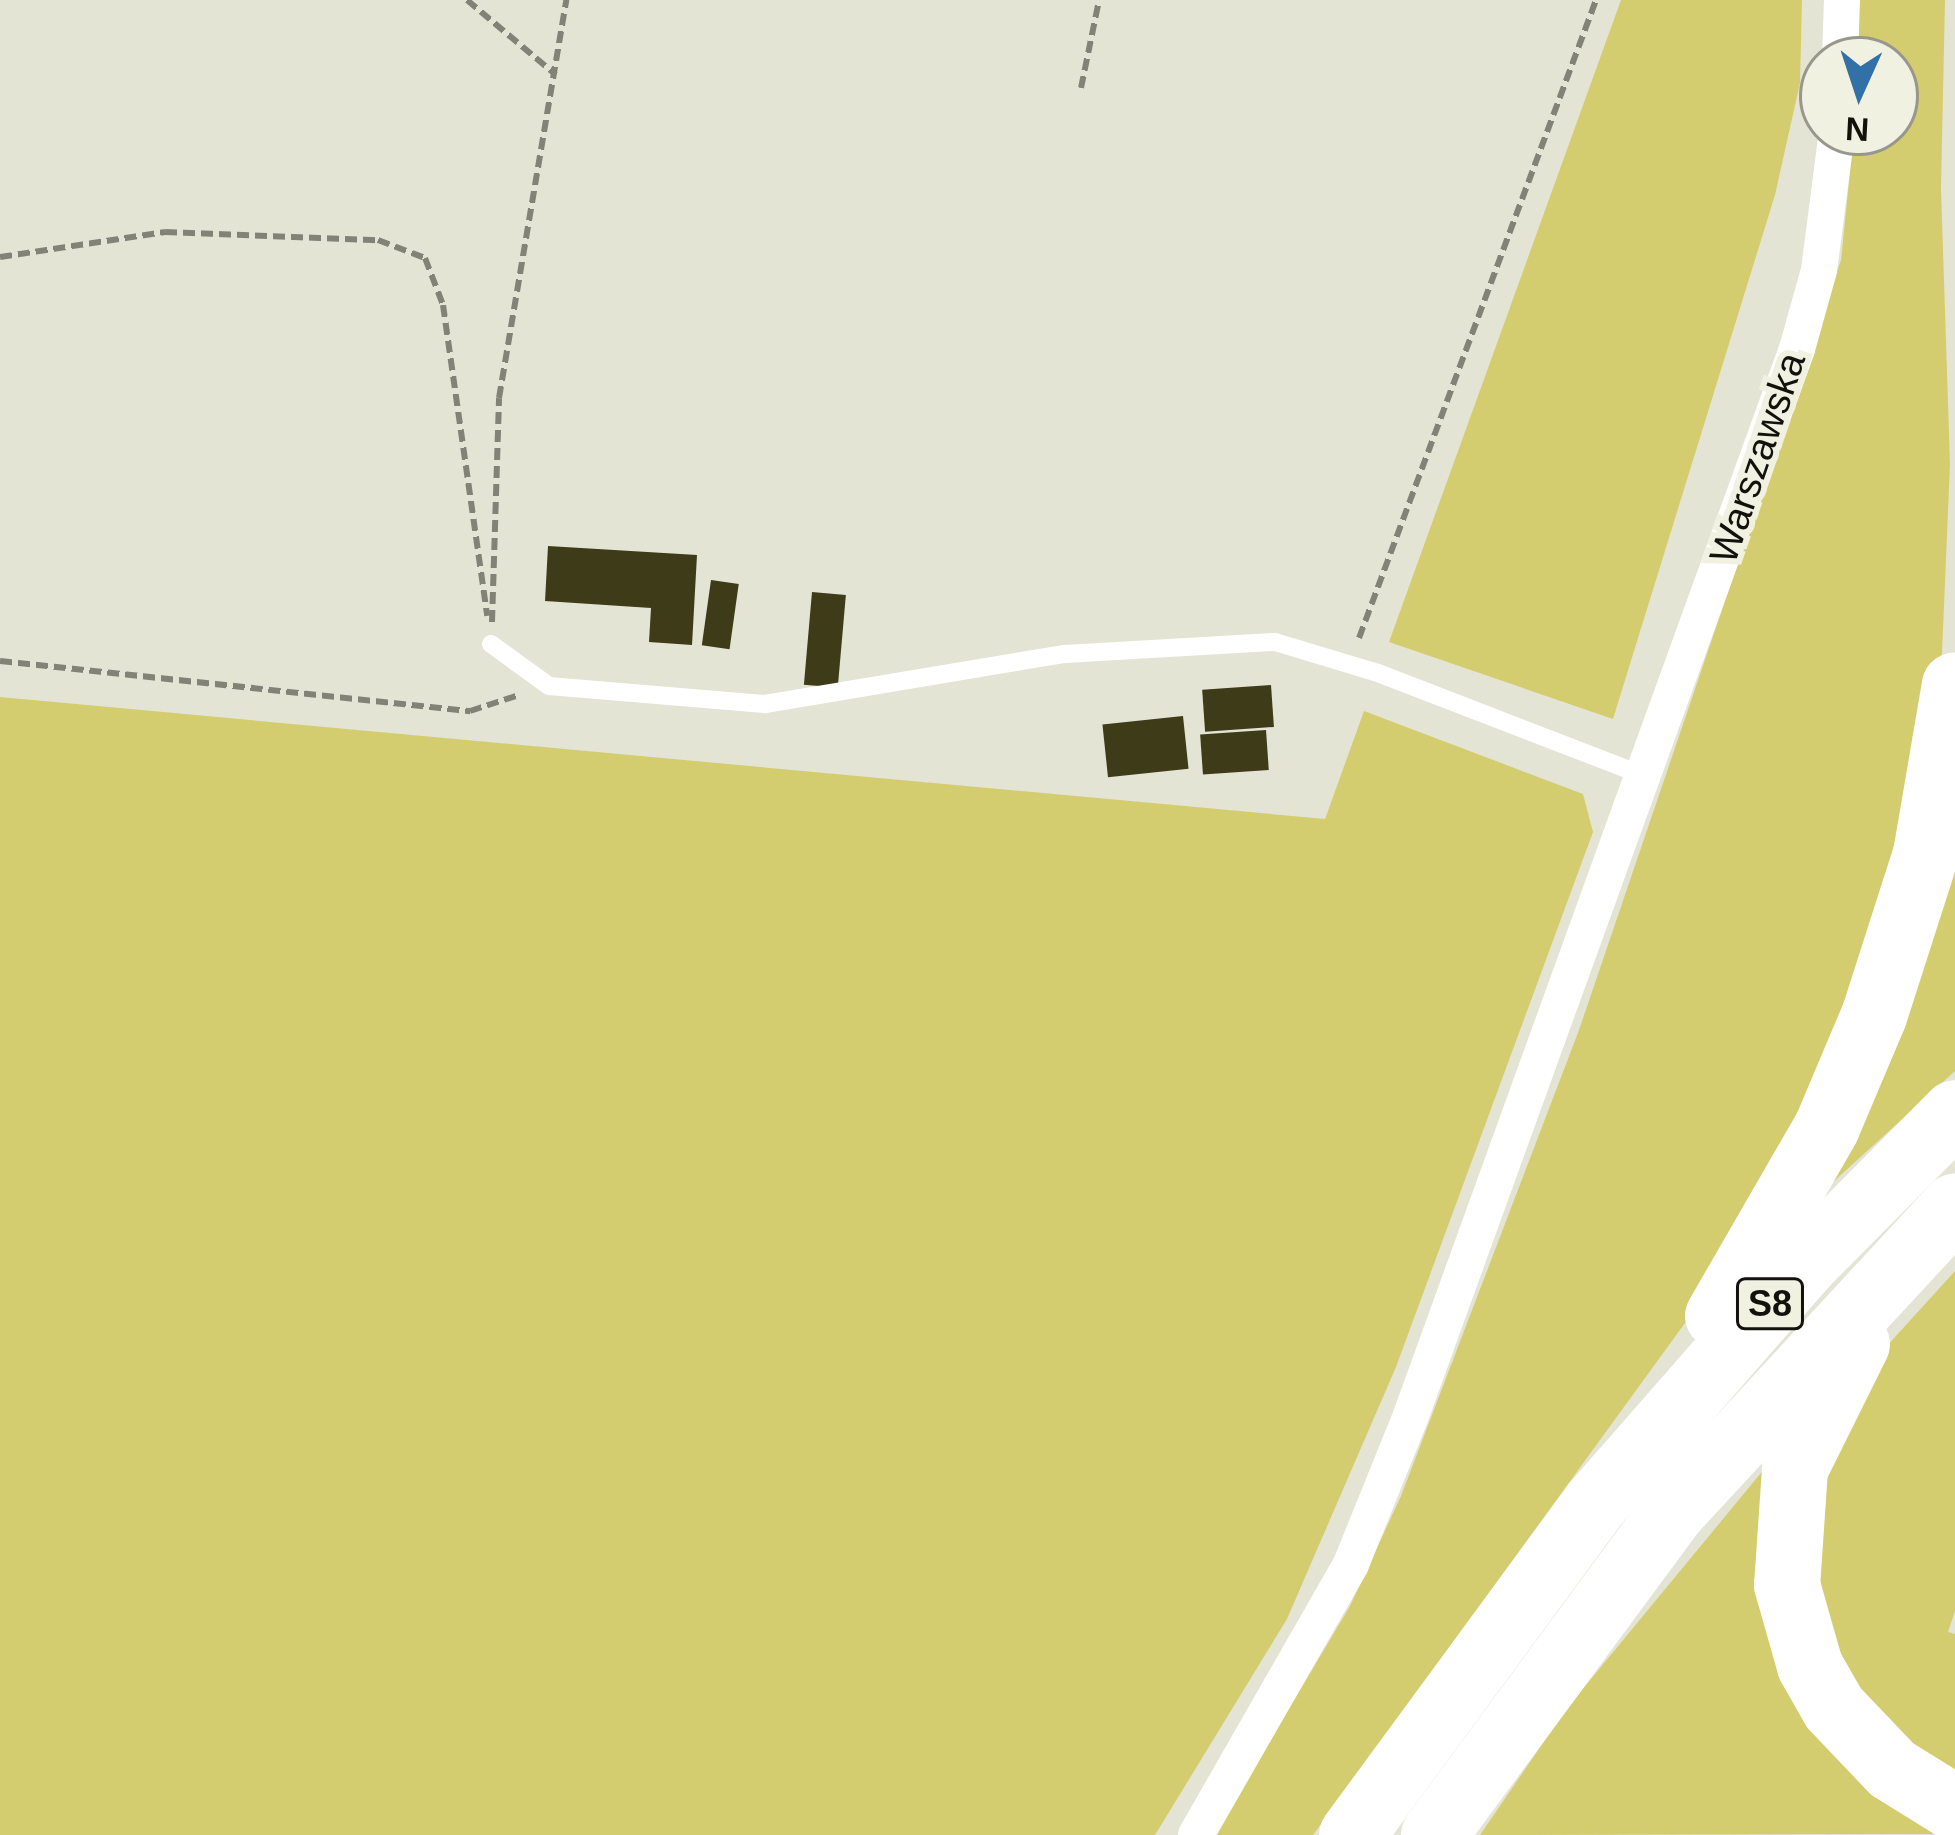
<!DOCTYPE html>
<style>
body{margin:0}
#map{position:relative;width:1955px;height:1835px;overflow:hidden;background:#e4e4d5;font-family:Helvetica,sans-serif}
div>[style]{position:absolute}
.green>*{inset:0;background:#d4cd6f}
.building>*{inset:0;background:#3e3b19;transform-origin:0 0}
.path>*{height:6px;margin-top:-3px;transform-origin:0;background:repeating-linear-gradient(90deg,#828277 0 12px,transparent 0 18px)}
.lane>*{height:18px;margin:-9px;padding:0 9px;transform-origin:9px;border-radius:9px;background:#fff}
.street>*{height:36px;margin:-18px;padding:0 18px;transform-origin:18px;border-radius:18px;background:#fff}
.highway>*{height:66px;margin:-33px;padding:0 33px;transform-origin:33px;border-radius:33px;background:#fff}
span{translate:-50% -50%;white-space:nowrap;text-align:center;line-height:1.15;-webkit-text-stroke:12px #f1f1e2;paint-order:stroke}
.shield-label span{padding:3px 9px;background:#f1f1e2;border:3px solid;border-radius:9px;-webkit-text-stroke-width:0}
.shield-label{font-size:36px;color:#12110c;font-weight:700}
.street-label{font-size:39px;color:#12110c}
.north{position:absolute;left:1799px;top:36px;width:120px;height:120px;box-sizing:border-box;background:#f1f1e2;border:3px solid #98978c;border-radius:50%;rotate:183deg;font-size:33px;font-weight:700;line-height:48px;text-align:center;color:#12110c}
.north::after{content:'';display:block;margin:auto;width:42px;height:54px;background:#3271a8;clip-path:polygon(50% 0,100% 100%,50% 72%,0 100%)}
</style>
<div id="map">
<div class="green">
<i style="clip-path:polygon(1621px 0,1802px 0,1800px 83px,1775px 195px,1613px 719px,1389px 642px)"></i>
<i style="clip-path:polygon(1858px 0,1945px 0,1941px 188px,1950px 464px,1942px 653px,1916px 810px,1858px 1004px,1693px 1312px,1313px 1835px,1214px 1835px,1350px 1606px,1401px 1496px,1579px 1030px,1841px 260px,1854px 132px,1895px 132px,1895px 60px,1855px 60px)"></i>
<i style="clip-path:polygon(0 697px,1325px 819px,1364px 711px,1583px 794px,1593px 832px,1396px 1367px,1287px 1619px,1155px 1835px,0 1835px)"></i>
<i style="clip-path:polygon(1955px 818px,1955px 1071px,1832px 1183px)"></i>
<i style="clip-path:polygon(1955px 1271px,1955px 1611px,1948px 1632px,1955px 1634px,1955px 1784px,1879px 1732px,1822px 1633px,1816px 1476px,1885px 1348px)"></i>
<i style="clip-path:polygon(1770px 1462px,1760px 1516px,1940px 1834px,1480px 1835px,1567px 1708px)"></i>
</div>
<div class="building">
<i style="clip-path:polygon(548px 546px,697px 555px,692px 645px,649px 642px,651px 608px,545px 601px)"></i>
<i style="left:711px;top:580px;width:28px;height:66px;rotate:8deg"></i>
<i style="left:812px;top:592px;width:34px;height:93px;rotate:5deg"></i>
<i style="left:1271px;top:685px;width:42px;height:69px;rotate:86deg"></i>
<i style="left:1183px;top:716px;width:53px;height:81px;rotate:84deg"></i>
<i style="left:1266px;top:730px;width:40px;height:66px;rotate:86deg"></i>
</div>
<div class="path">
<i style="left:467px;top:0;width:116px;rotate:40.1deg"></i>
<i style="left:1081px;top:88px;width:90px;rotate:-78.4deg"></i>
<i style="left:0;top:257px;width:167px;rotate:-8.6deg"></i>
<i style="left:165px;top:232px;width:213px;rotate:2.2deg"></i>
<i style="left:378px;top:240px;width:50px;rotate:21deg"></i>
<i style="left:425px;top:258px;width:50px;rotate:69deg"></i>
<i style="left:443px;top:305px;width:314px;rotate:81.9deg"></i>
<i style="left:492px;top:622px;width:224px;rotate:-88.2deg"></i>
<i style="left:499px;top:398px;width:404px;rotate:-80.4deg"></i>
<i style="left:1359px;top:638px;width:681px;rotate:-69.62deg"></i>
<i style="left:0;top:661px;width:473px;rotate:6.1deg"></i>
<i style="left:470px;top:711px;width:52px;rotate:-18.1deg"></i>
</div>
<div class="lane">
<i style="left:491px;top:644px;width:72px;rotate:35.9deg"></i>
<i style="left:549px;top:686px;width:217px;rotate:4.8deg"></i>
<i style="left:765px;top:704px;width:304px;rotate:-9.5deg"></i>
<i style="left:1065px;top:654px;width:210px;rotate:-3.3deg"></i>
<i style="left:1275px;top:642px;width:108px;rotate:16.8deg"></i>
<i style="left:1378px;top:673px;width:286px;rotate:21.1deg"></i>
</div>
<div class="street">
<i style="left:1840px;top:60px;width:60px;rotate:-88.1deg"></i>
<i style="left:1196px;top:1835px;width:312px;rotate:-60.2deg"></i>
<i style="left:1351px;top:1564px;width:157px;rotate:-68deg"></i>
<i style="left:1410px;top:1418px;width:1137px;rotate:-70.1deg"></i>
<i style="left:1797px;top:349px;width:82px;rotate:-74.4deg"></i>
<i style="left:1819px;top:270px;width:139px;rotate:-82.6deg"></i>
</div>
<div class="highway">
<i style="left:1718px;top:1316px;width:218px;rotate:-60deg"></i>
<i style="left:1827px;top:1127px;width:121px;rotate:-67.1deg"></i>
<i style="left:1874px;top:1016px;width:170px;rotate:-72.2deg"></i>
<i style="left:1926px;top:854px;width:171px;rotate:-80.3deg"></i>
<i style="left:1857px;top:1344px;width:140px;rotate:116.4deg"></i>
<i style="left:1795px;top:1469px;width:116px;rotate:93.9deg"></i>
<i style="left:1787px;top:1585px;width:84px;rotate:74.1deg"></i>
<i style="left:1810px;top:1666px;width:48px;rotate:60.3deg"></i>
<i style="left:1834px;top:1708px;width:84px;rotate:46.4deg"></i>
<i style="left:1892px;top:1769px;width:74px;rotate:31.8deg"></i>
<i style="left:1352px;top:1835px;width:411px;rotate:-53.7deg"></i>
<i style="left:1595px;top:1504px;width:320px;rotate:-48.8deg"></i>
<i style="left:1806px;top:1263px;width:211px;rotate:-45.2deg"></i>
<i style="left:1434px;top:1835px;width:403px;rotate:-53.6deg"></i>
<i style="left:1673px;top:1511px;width:415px;rotate:-47.2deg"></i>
</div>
<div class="shield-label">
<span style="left:1770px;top:1304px">S8</span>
</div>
<div class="street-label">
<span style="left:1758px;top:458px;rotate:-71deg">Warszawska</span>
</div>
<div class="north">N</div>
</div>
